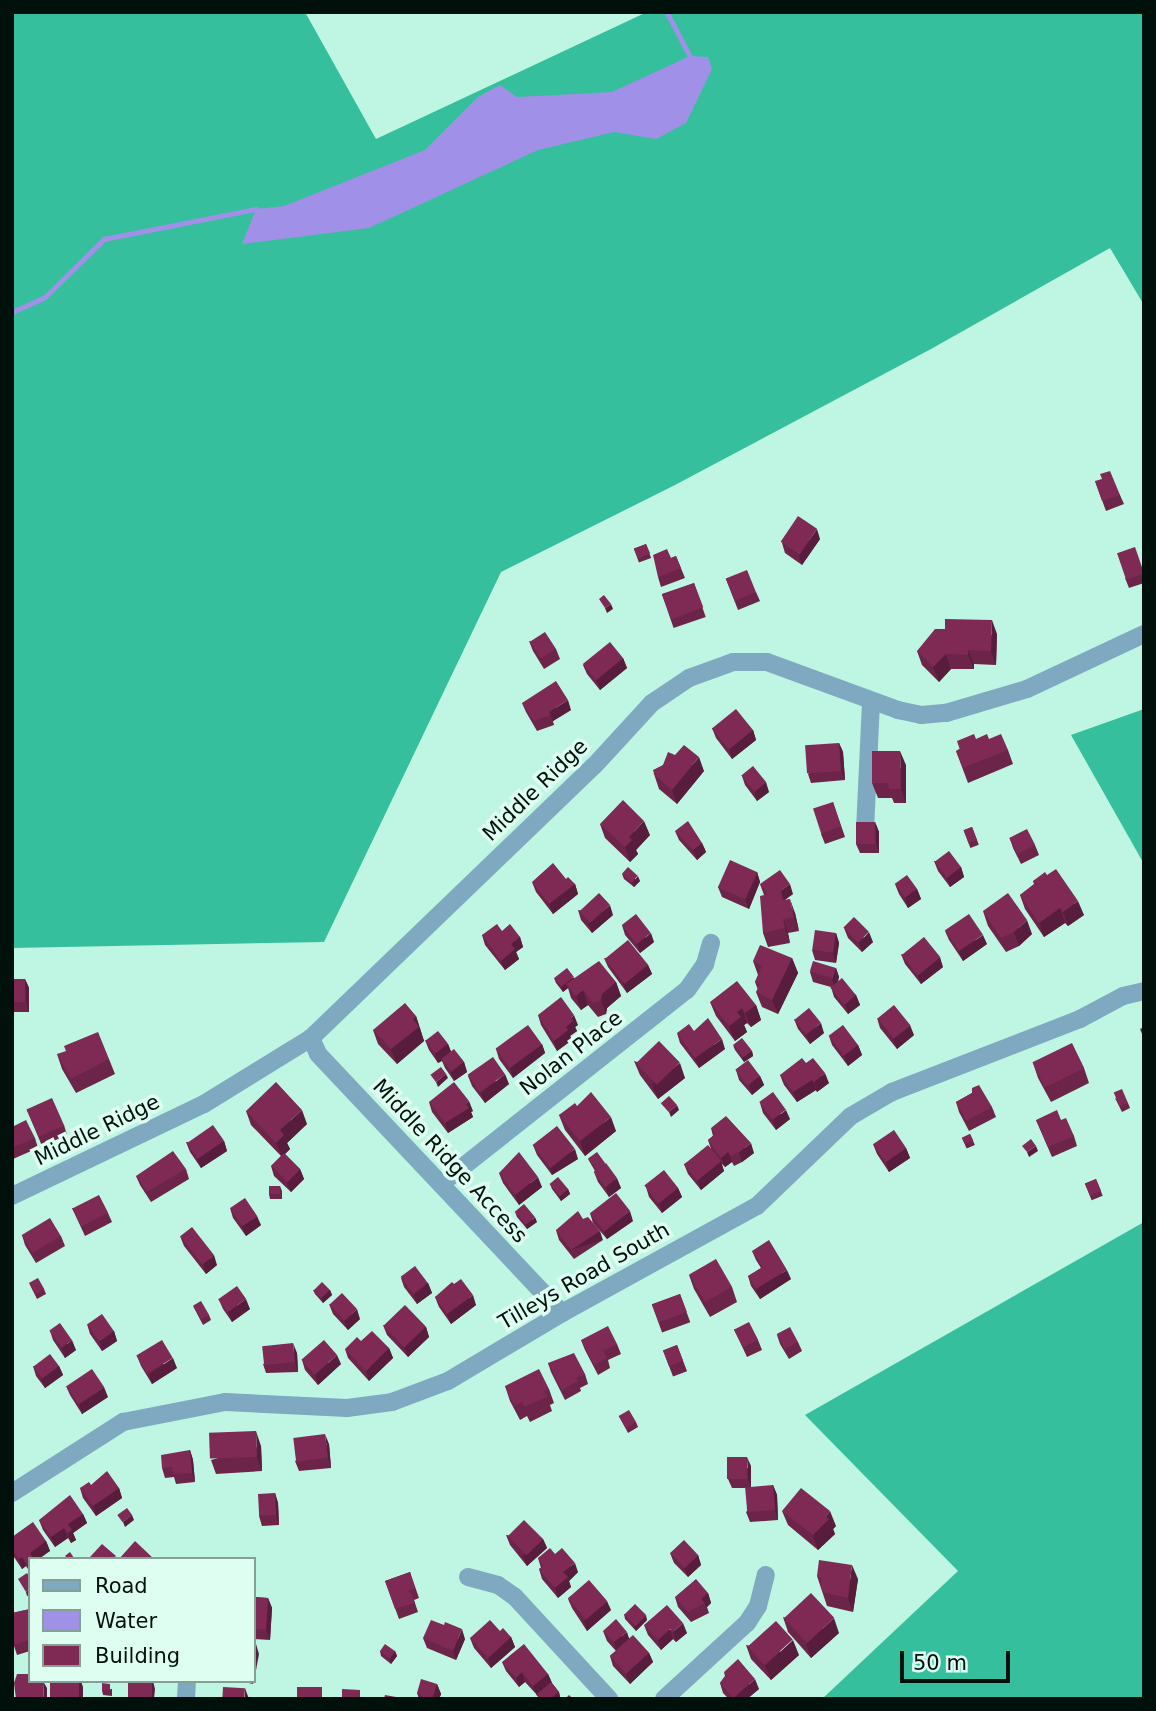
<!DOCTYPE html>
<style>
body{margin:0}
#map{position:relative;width:1156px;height:1711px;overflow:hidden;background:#bff6e3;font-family:"DejaVu Sans",sans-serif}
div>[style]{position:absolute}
.forest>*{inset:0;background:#36bf9c}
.water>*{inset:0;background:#a190e7}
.stream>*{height:4.5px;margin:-2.25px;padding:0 2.25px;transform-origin:2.25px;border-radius:2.25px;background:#a190e7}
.minor>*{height:18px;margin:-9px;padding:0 9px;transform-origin:9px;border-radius:9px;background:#7ea9c0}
.wall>*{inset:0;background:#6c2449;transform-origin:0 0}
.shaded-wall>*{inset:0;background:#581d3c;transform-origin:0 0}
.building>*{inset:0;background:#7e2a55;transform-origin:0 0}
span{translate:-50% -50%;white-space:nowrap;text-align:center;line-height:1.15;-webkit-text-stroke:7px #defef2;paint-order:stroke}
.street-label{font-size:21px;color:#00110c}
.frame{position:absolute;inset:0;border:14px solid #00110c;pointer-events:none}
.legend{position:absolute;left:28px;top:1557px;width:228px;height:126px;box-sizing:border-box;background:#defef2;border:2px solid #859f96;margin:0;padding:9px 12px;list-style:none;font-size:21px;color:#00110c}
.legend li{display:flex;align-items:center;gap:14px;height:35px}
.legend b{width:35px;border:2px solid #859f96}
.scale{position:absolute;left:900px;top:1651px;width:110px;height:32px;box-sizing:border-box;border:4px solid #00110c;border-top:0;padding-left:9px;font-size:21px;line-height:24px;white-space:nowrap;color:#00110c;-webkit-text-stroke:5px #defef2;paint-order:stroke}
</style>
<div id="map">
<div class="forest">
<i style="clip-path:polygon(12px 12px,305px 12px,376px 139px,647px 12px,1144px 12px,1144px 305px,1110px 248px,931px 349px,675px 485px,501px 572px,324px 942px,12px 948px)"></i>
<i style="clip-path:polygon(1144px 709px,1144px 864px,1071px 735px)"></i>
<i style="clip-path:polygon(1144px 1222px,1144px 1699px,822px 1699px,958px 1571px,805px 1415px)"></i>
</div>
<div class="water">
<i style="clip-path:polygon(690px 56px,708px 57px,712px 69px,686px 123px,656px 139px,614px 132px,538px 150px,369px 228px,242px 244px,256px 209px,284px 206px,425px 150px,478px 97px,500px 85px,517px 97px,612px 92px)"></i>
</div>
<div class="stream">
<i style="left:667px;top:12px;width:50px;rotate:62.4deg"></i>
<i style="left:12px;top:312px;width:36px;rotate:-24deg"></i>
<i style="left:45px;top:297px;width:83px;rotate:-44.5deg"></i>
<i style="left:104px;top:239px;width:155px;rotate:-11.2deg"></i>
</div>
<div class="minor">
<i style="left:865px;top:830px;width:129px;rotate:-87.3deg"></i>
<i style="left:311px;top:1038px;width:17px;rotate:66deg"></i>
<i style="left:318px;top:1054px;width:356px;rotate:46.7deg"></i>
<i style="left:441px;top:1184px;width:313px;rotate:-38.3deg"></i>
<i style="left:687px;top:990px;width:32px;rotate:-55deg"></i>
<i style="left:705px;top:964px;width:22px;rotate:-74deg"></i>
<i style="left:12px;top:1196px;width:213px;rotate:-25.6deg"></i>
<i style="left:204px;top:1104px;width:126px;rotate:-31.7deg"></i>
<i style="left:311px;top:1038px;width:393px;rotate:-43.9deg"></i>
<i style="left:594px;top:766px;width:86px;rotate:-47.4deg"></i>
<i style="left:652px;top:703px;width:45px;rotate:-34deg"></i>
<i style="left:689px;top:678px;width:47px;rotate:-20deg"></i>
<i style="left:733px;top:662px;width:34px"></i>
<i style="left:767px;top:662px;width:140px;rotate:20.1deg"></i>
<i style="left:898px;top:710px;width:24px;rotate:12deg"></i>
<i style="left:921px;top:715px;width:25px;rotate:-5deg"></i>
<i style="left:946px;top:713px;width:84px;rotate:-16.5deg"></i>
<i style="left:1027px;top:689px;width:129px;rotate:-25.2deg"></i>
<i style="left:12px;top:1493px;width:132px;rotate:-32.6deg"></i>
<i style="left:123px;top:1422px;width:104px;rotate:-11.1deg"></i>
<i style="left:225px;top:1402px;width:122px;rotate:2.8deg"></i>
<i style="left:347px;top:1408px;width:45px;rotate:-7.6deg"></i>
<i style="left:392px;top:1402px;width:60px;rotate:-20.6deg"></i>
<i style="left:448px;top:1381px;width:133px;rotate:-30.8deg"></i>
<i style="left:562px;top:1313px;width:222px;rotate:-28.8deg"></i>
<i style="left:757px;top:1206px;width:130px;rotate:-43.8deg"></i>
<i style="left:851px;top:1116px;width:48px;rotate:-30.3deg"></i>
<i style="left:892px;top:1092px;width:202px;rotate:-21.2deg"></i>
<i style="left:1080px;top:1019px;width:49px;rotate:-28.1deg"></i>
<i style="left:1123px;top:996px;width:22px;rotate:-13deg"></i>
<i style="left:468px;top:1577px;width:31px;rotate:15deg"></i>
<i style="left:498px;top:1585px;width:21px;rotate:35deg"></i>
<i style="left:515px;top:1597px;width:139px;rotate:47.3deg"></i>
<i style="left:186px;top:1699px;width:18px;rotate:-87deg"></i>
<i style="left:664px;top:1699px;width:113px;rotate:-42.5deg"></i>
<i style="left:747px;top:1623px;width:20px;rotate:-57deg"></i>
<i style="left:758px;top:1606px;width:32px;rotate:-76deg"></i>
</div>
<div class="wall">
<i style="clip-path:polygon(1095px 481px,1120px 495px,1124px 504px,1106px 511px)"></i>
<i style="clip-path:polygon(820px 539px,802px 565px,785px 553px,782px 543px)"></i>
<i style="left:646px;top:544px;width:15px;height:13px;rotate:70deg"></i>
<i style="clip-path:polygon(676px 556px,685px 578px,661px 587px,658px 577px,671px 558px)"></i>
<i style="clip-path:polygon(1144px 572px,1144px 583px,1129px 588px,1125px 578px)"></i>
<i style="clip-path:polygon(726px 579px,756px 592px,760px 601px,738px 610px)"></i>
<i style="left:694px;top:583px;width:36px;height:34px;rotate:71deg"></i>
<i style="clip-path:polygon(997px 634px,996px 665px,974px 664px,974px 669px,951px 669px,939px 682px,922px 665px,917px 651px)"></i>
<i style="clip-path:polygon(529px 641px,556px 649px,560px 659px,544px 669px,533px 651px)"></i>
<i style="clip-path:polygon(623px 658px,627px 668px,600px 690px,587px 674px,583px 665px)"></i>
<i style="clip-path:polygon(522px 703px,571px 710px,553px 721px,554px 725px,537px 731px,526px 712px)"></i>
<i style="clip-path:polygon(712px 728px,753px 730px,756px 740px,732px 759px,716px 738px)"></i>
<i style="clip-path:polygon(976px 739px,1008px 750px,1013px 764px,968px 783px,956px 751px)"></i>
<i style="clip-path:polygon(839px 743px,843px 752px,845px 780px,811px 783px,808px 774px)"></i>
<i style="clip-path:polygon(675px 755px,704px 771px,677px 804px,659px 789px,654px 774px,663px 765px)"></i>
<i style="clip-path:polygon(906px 765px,906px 803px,894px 803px,892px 798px,878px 798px,872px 783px)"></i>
<i style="clip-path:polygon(742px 776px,769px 792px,757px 801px,745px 785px)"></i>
<i style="clip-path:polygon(833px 802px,845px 837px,825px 844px,821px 834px)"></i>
<i style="clip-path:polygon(875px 822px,879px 832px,879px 853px,860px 853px,856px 844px)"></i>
<i style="clip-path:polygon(600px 824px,650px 835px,636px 850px,638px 854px,630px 862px,605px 838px)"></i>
<i style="left:972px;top:827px;width:19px;height:9px;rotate:69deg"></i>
<i style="clip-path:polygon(675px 831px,702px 843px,706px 852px,697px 860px,679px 840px)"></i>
<i style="clip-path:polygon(1010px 839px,1035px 845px,1039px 855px,1021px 864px,1013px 848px)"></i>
<i style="clip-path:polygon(934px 861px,961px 867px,964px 877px,950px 887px,938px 871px)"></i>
<i style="clip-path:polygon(757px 872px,760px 882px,749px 909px,722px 897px,718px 887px)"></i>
<i style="clip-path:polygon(622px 874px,640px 881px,634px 887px,624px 879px)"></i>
<i style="clip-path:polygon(1047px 875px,1084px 915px,1068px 926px,1065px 923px,1044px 937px,1025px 909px,1020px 895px,1034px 884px,1033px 881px)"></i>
<i style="clip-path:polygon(566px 879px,575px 884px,578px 894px,553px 914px,536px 892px,532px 882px)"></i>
<i style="clip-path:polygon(760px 884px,793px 894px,785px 900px,795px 913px,799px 931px,788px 933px,790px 943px,768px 947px,763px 933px,764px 895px)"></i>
<i style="clip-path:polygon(895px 884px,917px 889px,921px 899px,908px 908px,899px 894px)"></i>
<i style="clip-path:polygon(578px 910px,613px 915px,592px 933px,581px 920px)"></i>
<i style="clip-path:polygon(983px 911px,1032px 934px,1019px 946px,1006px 952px,988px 926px)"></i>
<i style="clip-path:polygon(622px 925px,654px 942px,640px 953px,625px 935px)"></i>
<i style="clip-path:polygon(844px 928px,873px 942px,862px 952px,848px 938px)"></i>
<i style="clip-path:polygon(502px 931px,520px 937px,523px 947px,516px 952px,519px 959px,505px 970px,485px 945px,482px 935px)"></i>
<i style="clip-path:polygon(945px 931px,987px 944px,963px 961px,949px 940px)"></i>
<i style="clip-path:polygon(836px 933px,839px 943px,836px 963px,815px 960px,812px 950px)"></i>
<i style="clip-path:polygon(901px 954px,943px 967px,921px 984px,905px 964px)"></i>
<i style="clip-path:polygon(604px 958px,648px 965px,652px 974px,627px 993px,608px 967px)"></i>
<i style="clip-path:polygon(792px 958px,798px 973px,778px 1014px,762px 1007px,756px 992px,758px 990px,755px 982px,758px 975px,753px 961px)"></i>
<i style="clip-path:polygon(836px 968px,839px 977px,838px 982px,856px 995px,860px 1005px,848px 1014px,834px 997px,831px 987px,813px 982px,810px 972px)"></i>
<i style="clip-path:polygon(554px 978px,574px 978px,616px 982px,621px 996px,607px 1008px,606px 1014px,598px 1017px,588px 1005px,581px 1010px,571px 998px,568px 988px,563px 992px,556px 983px)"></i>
<i style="clip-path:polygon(12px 979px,25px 979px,29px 988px,29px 1012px,12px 1012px)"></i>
<i style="clip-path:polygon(710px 1002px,756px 1005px,761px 1020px,751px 1027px,747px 1023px,744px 1025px,747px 1032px,735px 1041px,716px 1016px)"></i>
<i style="clip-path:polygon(538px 1015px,578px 1025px,575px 1027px,577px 1031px,570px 1036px,572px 1040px,557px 1051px,541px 1025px)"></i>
<i style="clip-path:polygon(416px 1016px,424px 1041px,397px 1064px,378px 1044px,373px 1030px)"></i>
<i style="clip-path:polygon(877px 1018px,914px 1035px,897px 1049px,880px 1028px)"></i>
<i style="clip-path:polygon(794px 1019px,824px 1033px,810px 1044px,798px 1029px)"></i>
<i style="clip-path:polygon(677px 1033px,725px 1049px,699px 1068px,680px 1043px)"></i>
<i style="clip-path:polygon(829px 1036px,858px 1045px,862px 1055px,848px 1066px,832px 1045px)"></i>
<i style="clip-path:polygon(425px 1040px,448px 1044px,451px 1052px,464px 1062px,467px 1072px,454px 1081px,445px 1068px,442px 1061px,438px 1063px,429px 1050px)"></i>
<i style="clip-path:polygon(542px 1044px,545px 1053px,513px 1078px,499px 1059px,496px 1049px)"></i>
<i style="clip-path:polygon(733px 1045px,752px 1051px,753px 1056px,744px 1062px,735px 1050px)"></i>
<i style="clip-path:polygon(57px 1054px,109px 1059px,115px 1074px,76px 1093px,62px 1069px)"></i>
<i style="clip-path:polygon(634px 1061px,685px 1078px,658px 1099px,640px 1075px)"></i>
<i style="clip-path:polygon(806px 1063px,829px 1083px,817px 1092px,816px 1090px,797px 1102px,784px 1085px,780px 1075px)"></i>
<i style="clip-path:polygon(1033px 1063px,1084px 1068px,1089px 1083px,1051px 1102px,1038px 1078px)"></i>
<i style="clip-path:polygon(736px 1070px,760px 1076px,764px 1085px,752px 1095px,739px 1080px)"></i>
<i style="clip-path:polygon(468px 1076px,509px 1084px,485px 1103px,472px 1086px)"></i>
<i style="clip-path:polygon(972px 1093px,992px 1107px,996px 1117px,969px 1131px,959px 1112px,956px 1102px)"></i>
<i style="clip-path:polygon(1115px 1098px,1128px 1103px,1130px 1108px,1122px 1112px)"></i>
<i style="clip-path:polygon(429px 1102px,473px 1111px,471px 1112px,473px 1117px,448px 1133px,432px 1112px)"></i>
<i style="clip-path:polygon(760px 1103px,790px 1119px,776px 1130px,763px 1113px)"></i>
<i style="clip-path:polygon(577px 1106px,616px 1131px,585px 1156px,565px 1130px,559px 1115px)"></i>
<i style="clip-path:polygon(27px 1110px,64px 1125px,67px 1135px,42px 1146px)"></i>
<i style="clip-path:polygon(246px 1111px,307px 1124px,287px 1143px,290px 1149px,285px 1154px,300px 1169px,304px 1179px,291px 1192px,274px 1176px,271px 1166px,281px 1156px,251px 1125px)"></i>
<i style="clip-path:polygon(1036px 1120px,1061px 1120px,1074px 1136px,1077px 1146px,1052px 1157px)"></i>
<i style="clip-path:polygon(12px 1127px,35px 1138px,38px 1148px,13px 1159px)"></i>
<i style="clip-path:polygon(711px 1128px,754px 1153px,742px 1162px,734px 1166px,732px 1162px,725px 1167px,721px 1163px,724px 1171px,701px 1190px,688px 1174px,684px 1164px,711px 1149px,708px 1140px,713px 1136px)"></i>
<i style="left:970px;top:1134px;width:12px;height:9px;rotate:66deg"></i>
<i style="clip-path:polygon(224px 1141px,227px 1151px,201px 1168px,190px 1152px,186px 1142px)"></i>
<i style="clip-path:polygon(873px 1144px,906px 1148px,910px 1158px,889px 1172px,877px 1154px)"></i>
<i style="clip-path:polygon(533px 1145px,578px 1159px,552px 1175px,537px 1155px)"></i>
<i style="clip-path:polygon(588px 1159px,605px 1164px,621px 1188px,609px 1197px,598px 1182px,594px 1172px,595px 1171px)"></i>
<i style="clip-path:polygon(186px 1169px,189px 1179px,151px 1202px,140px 1185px,136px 1176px)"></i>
<i style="clip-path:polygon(499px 1173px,542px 1187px,519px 1205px,503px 1183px)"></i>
<i style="left:1096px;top:1179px;width:18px;height:12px;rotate:68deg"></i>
<i style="clip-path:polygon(550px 1184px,568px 1189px,570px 1194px,561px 1201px,552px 1189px)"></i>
<i style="clip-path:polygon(280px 1186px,282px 1191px,282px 1199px,270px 1199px,269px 1194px)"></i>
<i style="clip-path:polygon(646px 1187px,678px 1188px,682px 1197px,662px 1213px,649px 1197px)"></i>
<i style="clip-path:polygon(72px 1208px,108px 1213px,112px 1222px,85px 1236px)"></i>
<i style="clip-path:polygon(230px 1208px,261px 1225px,246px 1236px,233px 1218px)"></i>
<i style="clip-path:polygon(515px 1212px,537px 1222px,527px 1229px,517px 1217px)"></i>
<i style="clip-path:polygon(590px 1213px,633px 1221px,607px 1239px,593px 1223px)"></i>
<i style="clip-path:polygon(583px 1219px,603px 1240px,574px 1259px,559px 1240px,556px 1230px)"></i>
<i style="clip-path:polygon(22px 1235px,61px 1236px,65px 1246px,36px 1263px,25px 1245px)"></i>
<i style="clip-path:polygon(180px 1236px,217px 1265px,206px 1274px,184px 1246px)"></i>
<i style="clip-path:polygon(752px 1251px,791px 1279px,760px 1299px,751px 1286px,748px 1276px,761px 1268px,756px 1260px)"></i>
<i style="clip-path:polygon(689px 1275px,732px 1287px,737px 1302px,710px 1317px,694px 1289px)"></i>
<i style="clip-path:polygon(401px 1278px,428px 1283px,432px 1293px,417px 1304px,404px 1287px)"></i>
<i style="clip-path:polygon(29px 1283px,44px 1289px,46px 1294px,37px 1299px)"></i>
<i style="clip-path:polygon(454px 1284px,476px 1305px,451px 1324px,439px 1307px,435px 1297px)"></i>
<i style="clip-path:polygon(313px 1290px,330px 1290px,332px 1295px,323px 1303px,315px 1294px)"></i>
<i style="left:680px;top:1294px;width:30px;height:30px;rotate:70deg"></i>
<i style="clip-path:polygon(219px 1300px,250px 1309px,232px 1322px,223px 1309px)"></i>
<i style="clip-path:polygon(329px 1304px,360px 1319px,348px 1330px,333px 1314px)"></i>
<i style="clip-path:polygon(193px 1306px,209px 1315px,211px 1320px,203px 1325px)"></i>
<i style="clip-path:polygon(87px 1324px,114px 1331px,117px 1341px,102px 1351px,90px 1334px)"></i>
<i style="clip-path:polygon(383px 1325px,426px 1327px,429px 1337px,408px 1357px,387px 1335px)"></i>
<i style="clip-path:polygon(734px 1329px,758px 1340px,762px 1350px,747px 1357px)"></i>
<i style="clip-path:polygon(50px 1331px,76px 1350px,65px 1358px,53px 1340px)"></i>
<i style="clip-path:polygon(777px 1335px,798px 1342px,802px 1351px,789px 1359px,780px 1344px)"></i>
<i style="clip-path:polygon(581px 1340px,617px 1344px,621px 1354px,608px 1360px,610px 1368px,598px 1375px,585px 1350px)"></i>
<i style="left:677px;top:1345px;width:28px;height:15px;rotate:69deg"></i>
<i style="clip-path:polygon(389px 1348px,393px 1358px,369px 1381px,348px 1358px,345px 1349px)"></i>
<i style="clip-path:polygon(297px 1353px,298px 1372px,266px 1373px,263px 1364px)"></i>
<i style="clip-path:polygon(137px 1356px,177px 1368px,152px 1384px,141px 1366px)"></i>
<i style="clip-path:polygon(302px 1360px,341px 1364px,318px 1385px,305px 1370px)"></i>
<i style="clip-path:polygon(548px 1363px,585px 1374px,588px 1384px,580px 1388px,581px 1391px,565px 1400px,551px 1372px)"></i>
<i style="clip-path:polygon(33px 1366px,59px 1366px,63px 1375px,45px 1388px,36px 1376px)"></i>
<i style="clip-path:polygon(66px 1386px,108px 1397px,82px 1414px,70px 1395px)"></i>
<i style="clip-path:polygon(505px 1386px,549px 1389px,554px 1403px,550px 1405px,552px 1411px,530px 1422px,527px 1416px,520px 1420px,510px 1401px)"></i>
<i style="clip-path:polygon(619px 1416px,636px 1422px,638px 1427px,628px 1433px)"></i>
<i style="clip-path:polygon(329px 1444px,331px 1468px,299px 1471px,295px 1461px)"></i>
<i style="clip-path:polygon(261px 1446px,262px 1471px,216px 1474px,211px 1460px)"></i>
<i style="clip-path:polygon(190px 1450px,193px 1460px,195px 1482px,176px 1484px,174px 1477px,165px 1478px,162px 1468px)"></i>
<i style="clip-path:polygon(751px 1466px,751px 1488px,732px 1488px,728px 1479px)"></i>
<i style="clip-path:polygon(91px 1485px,119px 1488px,122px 1498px,96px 1516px,83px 1498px,80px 1488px)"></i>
<i style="clip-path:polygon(773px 1485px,777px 1495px,778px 1520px,750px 1522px,746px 1512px)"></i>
<i style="clip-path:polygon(275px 1493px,278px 1503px,279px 1525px,262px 1526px,259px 1516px)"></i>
<i style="clip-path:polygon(782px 1511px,836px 1526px,833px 1529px,835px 1534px,818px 1550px,788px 1525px)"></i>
<i style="clip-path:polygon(83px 1514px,87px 1523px,73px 1533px,76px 1540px,71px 1543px,68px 1538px,55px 1547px,43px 1530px,39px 1520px)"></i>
<i style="clip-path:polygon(506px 1535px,543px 1539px,547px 1548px,527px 1566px,510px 1545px)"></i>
<i style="clip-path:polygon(12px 1537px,46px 1541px,50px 1551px,30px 1559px,30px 1572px,26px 1566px,22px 1569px,12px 1554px)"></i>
<i style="clip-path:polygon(670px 1553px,698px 1555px,701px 1565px,688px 1577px,674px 1563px)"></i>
<i style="clip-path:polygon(555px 1554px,578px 1572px,569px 1581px,571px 1587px,558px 1598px,542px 1579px,539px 1569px,541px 1568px,538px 1558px)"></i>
<i style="clip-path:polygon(410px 1572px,419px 1598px,414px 1600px,418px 1612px,399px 1619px,385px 1581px)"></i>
<i style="clip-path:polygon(817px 1576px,858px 1579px,853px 1612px,827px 1606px)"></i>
<i style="clip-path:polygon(708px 1593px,711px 1603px,707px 1607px,709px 1613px,691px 1622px,678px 1607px,675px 1597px)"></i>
<i style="clip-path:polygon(254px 1597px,268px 1598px,272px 1608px,270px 1640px,254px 1639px)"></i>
<i style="clip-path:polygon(568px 1599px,611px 1610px,587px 1631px,572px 1608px)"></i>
<i style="clip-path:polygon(30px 1609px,30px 1651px,17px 1655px,12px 1640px,12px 1613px)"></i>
<i style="clip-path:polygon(624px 1614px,647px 1620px,636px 1631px,625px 1619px)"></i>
<i style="clip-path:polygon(783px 1617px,839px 1633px,811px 1658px,788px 1632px)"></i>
<i style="clip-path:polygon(644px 1625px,687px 1633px,676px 1642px,673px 1639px,661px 1650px,648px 1635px)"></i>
<i style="clip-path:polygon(500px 1631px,511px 1637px,515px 1647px,491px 1668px,474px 1648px,470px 1638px)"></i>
<i style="clip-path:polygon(603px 1631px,629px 1638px,649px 1653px,653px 1662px,630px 1684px,613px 1666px,610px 1656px,616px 1651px,607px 1641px)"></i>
<i style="clip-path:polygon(423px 1638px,465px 1639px,456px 1660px,427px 1648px)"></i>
<i style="clip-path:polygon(746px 1645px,799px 1655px,771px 1680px,751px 1659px)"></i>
<i style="clip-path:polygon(380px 1651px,395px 1651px,397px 1656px,391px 1664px,381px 1656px)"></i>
<i style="clip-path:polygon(502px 1662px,548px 1674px,552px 1683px,559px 1692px,560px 1697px,558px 1699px,539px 1699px,537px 1695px,525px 1682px,519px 1687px,506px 1671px)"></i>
<i style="clip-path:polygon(724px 1672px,759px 1689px,747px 1699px,729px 1699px,723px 1693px,720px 1683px,725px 1676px)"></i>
<i style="clip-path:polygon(240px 1681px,254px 1681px,253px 1684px)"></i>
<i style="clip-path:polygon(437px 1684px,441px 1694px,439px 1699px,419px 1699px,417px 1693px)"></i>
<i style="clip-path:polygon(112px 1689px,112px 1696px,103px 1695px,102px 1690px)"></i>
</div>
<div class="shaded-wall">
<i style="clip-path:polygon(817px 529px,820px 539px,802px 565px,799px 555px)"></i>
<i style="clip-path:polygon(611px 604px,613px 609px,607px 613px,605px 608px)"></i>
<i style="clip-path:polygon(992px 620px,997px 634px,996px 665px,991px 651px)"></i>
<i style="clip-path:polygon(968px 650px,974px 664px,974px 669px,968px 655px)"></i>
<i style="clip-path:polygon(946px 654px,951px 669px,939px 682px,933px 667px)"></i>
<i style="clip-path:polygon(623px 658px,627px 668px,600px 690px,596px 680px)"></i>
<i style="clip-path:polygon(568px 700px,571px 710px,553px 721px,549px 712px)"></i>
<i style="clip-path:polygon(753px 730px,756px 740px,732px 759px,729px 749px)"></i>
<i style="clip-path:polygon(839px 743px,843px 752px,845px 780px,841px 771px)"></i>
<i style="clip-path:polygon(900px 751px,906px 765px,906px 803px,901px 789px)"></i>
<i style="clip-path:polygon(699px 757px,704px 771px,677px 804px,672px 790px)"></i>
<i style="clip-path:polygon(766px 782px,769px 792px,757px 801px,754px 791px)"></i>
<i style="clip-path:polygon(644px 821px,650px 835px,636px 850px,638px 854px,630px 862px,625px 847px,629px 837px)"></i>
<i style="clip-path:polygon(875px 822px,879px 832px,879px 853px,876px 843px)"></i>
<i style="clip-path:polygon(702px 843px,706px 852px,697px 860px,693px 850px)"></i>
<i style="clip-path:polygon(961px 867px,964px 877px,950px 887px,947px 878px)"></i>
<i style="clip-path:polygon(757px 872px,760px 882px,749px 909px,745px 899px)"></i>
<i style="clip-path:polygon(638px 876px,640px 881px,634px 887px,632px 883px)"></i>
<i style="clip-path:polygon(575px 884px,578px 894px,553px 914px,549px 904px)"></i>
<i style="clip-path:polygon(790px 884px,793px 894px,784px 900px,770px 898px)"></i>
<i style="clip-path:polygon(917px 889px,921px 899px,908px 908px,905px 898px)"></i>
<i style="clip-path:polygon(790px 899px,795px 913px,799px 931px,794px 917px)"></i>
<i style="clip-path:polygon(1078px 901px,1084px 915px,1068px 926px,1063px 912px)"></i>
<i style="clip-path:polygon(610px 905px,613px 915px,592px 933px,588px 923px)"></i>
<i style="clip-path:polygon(1060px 908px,1065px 923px,1044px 937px,1039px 923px)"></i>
<i style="clip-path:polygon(783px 919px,788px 933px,790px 943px,785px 928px)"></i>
<i style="clip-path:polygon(1027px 920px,1032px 934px,1019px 946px,1014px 932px)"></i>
<i style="clip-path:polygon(869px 932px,873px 942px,862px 952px,859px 943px)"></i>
<i style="clip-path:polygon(651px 933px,654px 942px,640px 953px,637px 944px)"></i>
<i style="clip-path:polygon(836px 933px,839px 943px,836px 963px,833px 953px)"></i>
<i style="clip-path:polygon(983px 935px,987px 944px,963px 961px,959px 951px)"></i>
<i style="clip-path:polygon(520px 937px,523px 947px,516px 952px,519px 959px,505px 970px,501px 961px,511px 944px)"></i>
<i style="clip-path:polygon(940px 957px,943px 967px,921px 984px,917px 974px)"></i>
<i style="clip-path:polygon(792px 958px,798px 973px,778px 1014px,772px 1000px)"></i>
<i style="clip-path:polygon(648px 965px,652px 974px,627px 993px,623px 983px)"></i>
<i style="clip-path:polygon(836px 968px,839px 977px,835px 989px,832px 979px)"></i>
<i style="clip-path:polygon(574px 977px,575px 982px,566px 984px,568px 988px,563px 992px,561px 987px)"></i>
<i style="clip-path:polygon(25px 979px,29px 988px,29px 1012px,26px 1002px)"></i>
<i style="clip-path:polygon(616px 982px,621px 996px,607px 1008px,606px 1014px,601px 1000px,602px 994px)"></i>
<i style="clip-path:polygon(583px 990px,588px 1005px,581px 1010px,576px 996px)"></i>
<i style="clip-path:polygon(856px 995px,860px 1005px,848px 1014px,845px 1005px)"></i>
<i style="clip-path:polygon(756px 1005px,761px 1020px,751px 1027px,745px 1013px)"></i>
<i style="clip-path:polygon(742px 1008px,747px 1023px,744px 1025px,747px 1032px,735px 1041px,729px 1026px,737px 1012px)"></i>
<i style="clip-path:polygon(574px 1015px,578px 1025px,575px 1027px,577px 1031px,570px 1036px,572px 1040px,557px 1051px,554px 1041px,566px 1027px,571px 1018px)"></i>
<i style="clip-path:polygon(416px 1016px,424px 1041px,397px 1064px,391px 1049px,413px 1019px)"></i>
<i style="clip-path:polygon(821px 1023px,824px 1033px,810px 1044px,806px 1034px)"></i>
<i style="clip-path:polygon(910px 1025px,914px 1035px,897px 1049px,893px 1039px)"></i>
<i style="clip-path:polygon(722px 1039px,725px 1049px,699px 1068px,695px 1058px)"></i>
<i style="clip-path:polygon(448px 1044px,452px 1054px,438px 1063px,435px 1054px)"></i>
<i style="clip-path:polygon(542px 1044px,545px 1053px,513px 1078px,510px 1068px)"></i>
<i style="clip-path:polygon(858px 1045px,862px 1055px,848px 1066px,844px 1056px)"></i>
<i style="clip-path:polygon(752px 1051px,753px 1056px,744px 1062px,742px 1058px)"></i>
<i style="clip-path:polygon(464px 1062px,467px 1072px,454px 1081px,451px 1072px)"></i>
<i style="clip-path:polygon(680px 1063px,685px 1078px,658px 1099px,652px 1084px)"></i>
<i style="clip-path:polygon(825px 1073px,829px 1083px,817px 1092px,814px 1082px)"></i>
<i style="clip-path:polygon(446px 1074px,448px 1078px,438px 1087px,436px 1082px)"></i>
<i style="clip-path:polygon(505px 1074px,509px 1084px,485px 1103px,481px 1093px)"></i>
<i style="clip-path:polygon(760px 1076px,764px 1085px,752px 1095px,749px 1085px)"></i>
<i style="clip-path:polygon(812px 1080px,816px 1090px,797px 1102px,793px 1092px)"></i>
<i style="clip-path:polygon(469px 1101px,473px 1111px,471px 1112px,473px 1117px,448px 1133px,445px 1123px)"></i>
<i style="clip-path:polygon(677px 1105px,679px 1110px,671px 1117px,669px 1112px)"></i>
<i style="clip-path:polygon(302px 1110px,307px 1124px,287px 1143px,290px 1149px,282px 1157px,276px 1143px,280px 1130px)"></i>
<i style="clip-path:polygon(786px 1110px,790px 1119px,776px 1130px,773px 1120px)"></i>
<i style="clip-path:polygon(611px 1117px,616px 1131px,585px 1156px,580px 1141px)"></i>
<i style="clip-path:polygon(224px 1141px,227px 1151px,201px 1168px,197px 1159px)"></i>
<i style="clip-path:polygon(751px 1143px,754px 1153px,742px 1162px,739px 1152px)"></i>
<i style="clip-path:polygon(1036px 1146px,1038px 1151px,1029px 1157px,1027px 1152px)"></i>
<i style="clip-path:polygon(906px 1148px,910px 1158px,889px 1172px,886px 1162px)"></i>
<i style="clip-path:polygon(575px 1149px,578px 1159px,552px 1175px,549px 1165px)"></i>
<i style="clip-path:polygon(728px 1152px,732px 1162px,725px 1167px,721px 1158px)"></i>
<i style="clip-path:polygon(721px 1161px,724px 1171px,701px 1190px,697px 1180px)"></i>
<i style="clip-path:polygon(300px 1169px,304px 1179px,291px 1192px,287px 1183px)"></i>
<i style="clip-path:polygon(538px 1177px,542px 1187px,519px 1205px,515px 1195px)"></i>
<i style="clip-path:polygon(617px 1178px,621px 1188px,609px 1197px,606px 1187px)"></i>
<i style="clip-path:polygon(678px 1188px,682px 1197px,662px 1213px,659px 1203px)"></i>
<i style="clip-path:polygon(568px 1189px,570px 1194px,561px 1201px,559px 1196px)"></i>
<i style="clip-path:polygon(630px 1211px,633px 1221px,607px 1239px,603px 1230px)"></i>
<i style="clip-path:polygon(257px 1216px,261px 1225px,246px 1236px,242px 1226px)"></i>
<i style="clip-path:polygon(535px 1217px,537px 1222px,527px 1229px,526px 1225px)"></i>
<i style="left:600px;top:1231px;width:9px;height:35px;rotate:72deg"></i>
<i style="clip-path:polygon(214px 1255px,217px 1265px,206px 1274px,203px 1264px)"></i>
<i style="clip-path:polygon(787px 1270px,791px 1279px,760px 1299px,756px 1289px)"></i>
<i style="clip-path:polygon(428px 1283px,432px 1293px,417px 1304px,414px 1295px)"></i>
<i style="clip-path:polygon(330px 1290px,332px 1295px,323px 1303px,321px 1298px)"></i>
<i style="clip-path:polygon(473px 1295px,476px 1305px,451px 1324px,447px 1314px)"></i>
<i style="clip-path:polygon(246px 1299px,250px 1309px,232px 1322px,228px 1312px)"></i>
<i style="clip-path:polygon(357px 1309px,360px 1319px,348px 1330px,344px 1321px)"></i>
<i style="clip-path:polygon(426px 1327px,429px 1337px,408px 1357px,404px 1347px)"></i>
<i style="clip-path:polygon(114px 1331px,117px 1341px,102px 1351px,99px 1341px)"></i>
<i style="clip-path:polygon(72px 1340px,76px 1350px,65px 1358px,62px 1348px)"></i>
<i style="clip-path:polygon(293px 1343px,297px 1353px,298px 1372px,295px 1362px)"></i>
<i style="clip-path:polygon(389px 1348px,393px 1358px,369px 1381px,366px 1371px)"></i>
<i style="clip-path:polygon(337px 1355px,341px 1364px,318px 1385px,315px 1375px)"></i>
<i style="clip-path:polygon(173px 1358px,177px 1368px,152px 1384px,149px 1374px)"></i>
<i style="clip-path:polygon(59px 1366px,63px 1375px,45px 1388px,41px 1378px)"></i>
<i style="clip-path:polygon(104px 1387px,108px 1397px,82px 1414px,79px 1404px)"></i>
<i style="clip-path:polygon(256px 1431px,261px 1446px,262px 1471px,257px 1457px)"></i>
<i style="clip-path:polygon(325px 1434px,329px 1444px,331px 1468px,328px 1458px)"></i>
<i style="clip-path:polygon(190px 1450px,193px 1460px,195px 1482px,192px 1473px)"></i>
<i style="clip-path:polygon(747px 1457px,751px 1466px,751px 1488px,748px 1478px)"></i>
<i style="clip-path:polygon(773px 1485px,777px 1495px,778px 1520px,775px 1510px)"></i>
<i style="clip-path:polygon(119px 1488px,122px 1498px,96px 1516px,93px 1506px)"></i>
<i style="clip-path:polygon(275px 1493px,278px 1503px,279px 1525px,276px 1515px)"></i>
<i style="clip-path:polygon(830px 1511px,836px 1526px,833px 1529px,835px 1534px,818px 1550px,813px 1535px)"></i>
<i style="clip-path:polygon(83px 1514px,87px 1523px,73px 1533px,76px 1540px,71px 1543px,68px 1533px,68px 1524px)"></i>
<i style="clip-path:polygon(132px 1515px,134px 1520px,125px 1527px,123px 1522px)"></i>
<i style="clip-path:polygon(64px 1528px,68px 1538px,55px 1547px,51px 1537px)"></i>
<i style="clip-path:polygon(543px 1539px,547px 1548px,527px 1566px,523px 1556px)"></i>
<i style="clip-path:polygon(46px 1541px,50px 1551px,39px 1559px,32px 1559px,30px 1553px)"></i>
<i style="clip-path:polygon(698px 1555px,701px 1565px,688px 1577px,684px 1568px)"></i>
<i style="clip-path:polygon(22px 1557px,26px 1566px,22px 1569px,19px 1559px)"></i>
<i style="clip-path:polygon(575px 1563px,578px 1572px,569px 1581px,571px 1587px,558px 1598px,555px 1588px,563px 1572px)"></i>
<i style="clip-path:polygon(852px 1565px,858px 1579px,853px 1612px,848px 1598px)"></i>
<i style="clip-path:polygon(30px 1589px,30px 1595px,27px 1596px,26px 1592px)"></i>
<i style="clip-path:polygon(708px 1593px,711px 1603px,707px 1607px,701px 1599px)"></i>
<i style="clip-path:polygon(268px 1598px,272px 1608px,270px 1640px,266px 1630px)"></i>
<i style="clip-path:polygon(607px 1601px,611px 1610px,587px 1631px,584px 1621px)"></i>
<i style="clip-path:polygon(646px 1615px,647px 1620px,636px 1631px,634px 1626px)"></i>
<i style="clip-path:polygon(834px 1618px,839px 1633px,811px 1658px,806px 1644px)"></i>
<i style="clip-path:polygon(683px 1623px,687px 1633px,676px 1642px,673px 1632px)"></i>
<i style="clip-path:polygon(462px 1629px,465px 1639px,456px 1660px,453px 1651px)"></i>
<i style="clip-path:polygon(670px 1629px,673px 1639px,661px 1650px,658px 1640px)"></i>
<i style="clip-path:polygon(627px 1632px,630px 1641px,617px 1652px,614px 1642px)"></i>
<i style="clip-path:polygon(511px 1637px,515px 1647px,491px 1668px,488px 1658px)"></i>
<i style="clip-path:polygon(793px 1640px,799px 1655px,771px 1680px,765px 1666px)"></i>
<i style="clip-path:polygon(256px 1644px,259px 1654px,254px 1681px,254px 1655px)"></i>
<i style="clip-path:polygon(395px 1651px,397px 1656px,391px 1664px,390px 1659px)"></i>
<i style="clip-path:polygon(649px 1653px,653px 1662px,630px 1684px,626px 1674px)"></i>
<i style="clip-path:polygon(522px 1672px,525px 1682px,519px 1687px,516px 1678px)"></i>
<i style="clip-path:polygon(548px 1674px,552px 1683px,537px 1696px,533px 1686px)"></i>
<i style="clip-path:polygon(755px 1679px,759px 1689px,747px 1699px,733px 1699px)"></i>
<i style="clip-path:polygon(43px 1681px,47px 1688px,47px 1699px,44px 1699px)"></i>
<i style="clip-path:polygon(79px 1681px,81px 1681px,83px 1687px,83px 1699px,79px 1699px)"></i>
<i style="clip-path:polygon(152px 1681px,153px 1681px,155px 1689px,154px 1699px,150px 1699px)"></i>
<i style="clip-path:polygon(437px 1684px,441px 1694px,439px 1699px,432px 1699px)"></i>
<i style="clip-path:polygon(245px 1688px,249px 1699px,245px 1699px)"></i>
<i style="clip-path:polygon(559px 1692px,560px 1697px,558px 1699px,550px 1699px)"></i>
</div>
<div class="building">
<i style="clip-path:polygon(1110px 471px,1120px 495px,1102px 501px,1095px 481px,1102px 479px,1100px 474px)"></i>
<i style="left:798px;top:516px;width:23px;height:31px;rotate:34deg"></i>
<i style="left:646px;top:544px;width:10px;height:13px;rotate:66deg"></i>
<i style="left:1135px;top:547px;width:28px;height:19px;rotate:71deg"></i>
<i style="clip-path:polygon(667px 549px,671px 558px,676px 556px,681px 568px,658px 577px,653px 555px)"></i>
<i style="left:747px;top:570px;width:24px;height:23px;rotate:68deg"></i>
<i style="left:694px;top:583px;width:26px;height:34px;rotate:69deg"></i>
<i style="clip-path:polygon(604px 595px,611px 604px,605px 608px,599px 599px)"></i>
<i style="clip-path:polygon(945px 619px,992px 620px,991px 651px,968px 650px,968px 655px,946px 654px,933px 667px,917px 651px,935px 629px,945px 629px)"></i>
<i style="left:545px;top:632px;width:20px;height:18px;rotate:57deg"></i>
<i style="left:610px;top:642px;width:21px;height:35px;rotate:51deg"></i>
<i style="clip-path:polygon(556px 681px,568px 700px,549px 712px,551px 715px,534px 721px,522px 703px)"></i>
<i style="left:736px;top:709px;width:27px;height:31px;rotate:51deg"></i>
<i style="clip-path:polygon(974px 734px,976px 739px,987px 734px,989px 739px,1001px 734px,1008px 750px,963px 768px,956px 751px,960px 750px,957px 741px)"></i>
<i style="left:839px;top:743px;width:28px;height:34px;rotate:86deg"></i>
<i style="clip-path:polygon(684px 745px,699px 757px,672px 790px,654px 774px,653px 770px,663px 765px,668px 752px,675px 755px)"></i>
<i style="clip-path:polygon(872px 751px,900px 751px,901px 789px,889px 789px,888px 783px,872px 783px)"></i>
<i style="left:753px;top:766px;width:21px;height:15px;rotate:51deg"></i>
<i style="clip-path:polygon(623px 800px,644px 821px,629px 837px,632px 840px,625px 847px,600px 824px)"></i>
<i style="left:833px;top:802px;width:26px;height:21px;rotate:72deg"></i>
<i style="clip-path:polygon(688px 821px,702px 843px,693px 850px,675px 831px)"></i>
<i style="left:856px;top:822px;width:19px;height:22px"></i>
<i style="left:972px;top:827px;width:14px;height:9px;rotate:69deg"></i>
<i style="left:1027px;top:829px;width:18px;height:20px;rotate:63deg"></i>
<i style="left:949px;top:851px;width:20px;height:18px;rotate:53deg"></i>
<i style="left:730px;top:860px;width:30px;height:30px;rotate:24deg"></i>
<i style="clip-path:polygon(553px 863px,566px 879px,568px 877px,575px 884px,549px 904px,532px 882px)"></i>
<i style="left:628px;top:867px;width:13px;height:9px;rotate:42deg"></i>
<i style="clip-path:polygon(1056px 869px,1078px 901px,1063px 912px,1060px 908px,1039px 923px,1020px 895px,1035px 884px,1033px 881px,1045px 872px,1047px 875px)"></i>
<i style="clip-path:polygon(780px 870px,790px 884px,779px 892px,767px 894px,760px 884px)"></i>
<i style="left:907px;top:875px;width:17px;height:15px;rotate:54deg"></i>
<i style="clip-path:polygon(781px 891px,783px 900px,790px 899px,794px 917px,783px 919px,785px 928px,763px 933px,760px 896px)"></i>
<i style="left:599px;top:893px;width:16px;height:27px;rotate:47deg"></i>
<i style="clip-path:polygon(1008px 893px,1027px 920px,1014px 932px,1001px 938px,983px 911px)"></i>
<i style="left:636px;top:914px;width:24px;height:18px;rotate:52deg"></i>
<i style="left:969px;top:914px;width:25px;height:29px;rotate:56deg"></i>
<i style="left:854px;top:917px;width:21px;height:15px;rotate:45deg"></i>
<i style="clip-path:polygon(497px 924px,502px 931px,510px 924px,520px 937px,511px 944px,515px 949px,501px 961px,482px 935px)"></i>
<i style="left:815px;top:930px;width:21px;height:20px;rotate:8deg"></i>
<i style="left:924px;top:937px;width:26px;height:29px;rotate:51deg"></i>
<i style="left:628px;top:940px;width:32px;height:30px;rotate:51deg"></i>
<i style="clip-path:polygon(760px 945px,792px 958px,772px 1000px,756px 992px,760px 984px,755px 982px,762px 966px,753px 961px)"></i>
<i style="clip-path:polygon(599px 961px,616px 982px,602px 994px,601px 1000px,593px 1003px,583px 990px,576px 996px,566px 984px)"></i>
<i style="left:813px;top:961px;width:24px;height:11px;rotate:17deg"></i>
<i style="left:567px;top:968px;width:11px;height:16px;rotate:52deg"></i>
<i style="left:842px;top:978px;width:22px;height:15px;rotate:51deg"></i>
<i style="left:12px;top:979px;width:13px;height:23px"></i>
<i style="clip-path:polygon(737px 981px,756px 1005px,745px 1013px,742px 1008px,737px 1012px,741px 1017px,729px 1026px,710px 1002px)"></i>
<i style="clip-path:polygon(561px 997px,574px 1015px,571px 1018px,573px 1021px,566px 1027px,568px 1030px,554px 1041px,538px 1015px)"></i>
<i style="clip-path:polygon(405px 1003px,416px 1016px,413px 1019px,419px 1027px,391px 1049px,373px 1030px)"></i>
<i style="left:894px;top:1005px;width:26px;height:21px;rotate:51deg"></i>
<i style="left:809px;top:1008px;width:19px;height:19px;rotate:51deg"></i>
<i style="clip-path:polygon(708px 1018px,722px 1039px,695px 1058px,677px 1033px,689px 1024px,694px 1031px)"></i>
<i style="left:528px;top:1025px;width:24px;height:40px;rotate:54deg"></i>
<i style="left:843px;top:1025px;width:25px;height:18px;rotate:53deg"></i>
<i style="clip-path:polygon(1144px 1027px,1144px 1039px,1140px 1029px)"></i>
<i style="left:438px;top:1031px;width:16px;height:16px;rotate:52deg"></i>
<i style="clip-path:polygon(98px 1032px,109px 1059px,71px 1079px,57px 1054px,66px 1051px,64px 1046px)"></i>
<i style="left:742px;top:1038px;width:16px;height:11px;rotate:52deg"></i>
<i style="left:659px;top:1041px;width:30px;height:32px;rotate:46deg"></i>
<i style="left:1072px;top:1043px;width:28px;height:44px;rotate:64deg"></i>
<i style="left:454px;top:1049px;width:16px;height:16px;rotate:52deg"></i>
<i style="left:493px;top:1057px;width:21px;height:31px;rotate:55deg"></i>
<i style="clip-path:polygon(802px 1058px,806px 1063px,813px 1058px,825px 1073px,814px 1082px,812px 1080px,793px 1092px,780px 1075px)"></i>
<i style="left:748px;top:1060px;width:20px;height:16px;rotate:53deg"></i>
<i style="left:441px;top:1067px;width:9px;height:13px;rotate:54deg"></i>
<i style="clip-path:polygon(276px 1082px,302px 1110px,280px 1130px,284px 1135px,276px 1143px,246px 1111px)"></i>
<i style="clip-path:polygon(454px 1082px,469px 1101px,466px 1104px,469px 1108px,445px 1123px,429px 1102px)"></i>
<i style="clip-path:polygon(979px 1085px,992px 1107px,966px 1121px,956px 1102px,972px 1093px,972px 1088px)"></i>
<i style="left:1122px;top:1089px;width:15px;height:9px;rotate:67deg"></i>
<i style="clip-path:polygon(591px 1092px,611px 1117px,580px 1141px,559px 1115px,575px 1103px,577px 1106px)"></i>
<i style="left:773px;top:1092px;width:22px;height:17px;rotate:54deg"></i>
<i style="left:669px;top:1096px;width:12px;height:11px;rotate:48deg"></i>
<i style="left:52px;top:1098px;width:30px;height:28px;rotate:66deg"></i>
<i style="clip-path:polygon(1057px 1110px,1061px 1120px,1066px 1118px,1074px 1136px,1048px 1147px,1036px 1120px)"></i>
<i style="clip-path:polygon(726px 1116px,751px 1143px,739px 1152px,731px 1156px,728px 1152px,721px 1158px,708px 1140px,715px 1134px,711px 1128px)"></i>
<i style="clip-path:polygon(26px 1120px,35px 1138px,12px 1148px,12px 1127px)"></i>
<i style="left:213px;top:1125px;width:19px;height:32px;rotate:55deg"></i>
<i style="left:557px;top:1126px;width:29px;height:31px;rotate:52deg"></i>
<i style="left:894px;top:1130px;width:22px;height:25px;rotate:56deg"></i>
<i style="left:970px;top:1134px;width:7px;height:9px;rotate:63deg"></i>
<i style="clip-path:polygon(1031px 1139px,1036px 1146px,1027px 1152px,1022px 1146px)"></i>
<i style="left:708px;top:1145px;width:21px;height:31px;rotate:51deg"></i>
<i style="clip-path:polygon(173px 1151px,186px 1169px,147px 1192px,136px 1176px)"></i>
<i style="clip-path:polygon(519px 1152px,538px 1177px,515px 1195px,499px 1173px)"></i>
<i style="left:597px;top:1152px;width:14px;height:11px;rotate:54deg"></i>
<i style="left:284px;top:1153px;width:23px;height:18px;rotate:45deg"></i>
<i style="left:606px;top:1163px;width:19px;height:15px;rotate:54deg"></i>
<i style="left:664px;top:1170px;width:23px;height:25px;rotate:52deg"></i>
<i style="left:558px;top:1177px;width:16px;height:11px;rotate:50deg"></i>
<i style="left:1096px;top:1179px;width:13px;height:12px;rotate:67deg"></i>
<i style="left:269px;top:1186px;width:11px;height:8px"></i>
<i style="left:616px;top:1193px;width:23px;height:33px;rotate:52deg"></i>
<i style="left:99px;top:1195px;width:20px;height:30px;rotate:63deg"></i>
<i style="left:245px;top:1198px;width:22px;height:18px;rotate:56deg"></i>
<i style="left:524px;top:1204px;width:17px;height:12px;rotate:50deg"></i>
<i style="clip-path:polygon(578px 1211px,583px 1219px,588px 1217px,600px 1231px,571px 1250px,556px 1230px)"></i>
<i style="left:50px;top:1218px;width:21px;height:33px;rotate:59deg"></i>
<i style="left:192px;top:1227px;width:36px;height:15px;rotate:52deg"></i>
<i style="clip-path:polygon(769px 1240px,787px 1270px,756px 1289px,748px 1276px,763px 1267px,752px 1251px)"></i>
<i style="left:716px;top:1259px;width:32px;height:31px;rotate:60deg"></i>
<i style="left:415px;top:1266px;width:21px;height:18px;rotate:53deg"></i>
<i style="left:38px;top:1278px;width:13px;height:10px;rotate:61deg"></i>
<i style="clip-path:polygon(461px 1279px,473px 1295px,447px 1314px,435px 1297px,452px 1282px,454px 1284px)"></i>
<i style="left:322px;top:1282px;width:11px;height:12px;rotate:45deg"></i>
<i style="left:237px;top:1286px;width:16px;height:23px;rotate:55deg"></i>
<i style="left:342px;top:1293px;width:22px;height:17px;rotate:47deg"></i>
<i style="left:680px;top:1294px;width:19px;height:30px;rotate:69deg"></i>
<i style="left:201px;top:1301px;width:16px;height:9px;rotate:60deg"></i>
<i style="left:405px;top:1305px;width:30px;height:30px;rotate:46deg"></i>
<i style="left:102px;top:1314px;width:21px;height:18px;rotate:55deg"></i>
<i style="left:749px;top:1322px;width:20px;height:17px;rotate:63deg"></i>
<i style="left:60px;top:1323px;width:21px;height:13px;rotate:55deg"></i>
<i style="clip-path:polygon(608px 1326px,617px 1344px,603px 1351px,607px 1358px,594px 1365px,581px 1340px)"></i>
<i style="left:790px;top:1327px;width:17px;height:15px;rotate:62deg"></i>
<i style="clip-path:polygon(372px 1331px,389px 1348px,366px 1371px,345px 1349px,357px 1337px,361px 1341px)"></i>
<i style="left:162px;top:1340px;width:21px;height:30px;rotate:59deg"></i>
<i style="left:324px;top:1340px;width:20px;height:30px;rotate:49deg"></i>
<i style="left:293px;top:1343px;width:19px;height:31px;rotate:84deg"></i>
<i style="left:677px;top:1345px;width:17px;height:15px;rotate:69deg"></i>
<i style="clip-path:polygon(574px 1353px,585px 1374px,576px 1378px,578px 1381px,562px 1390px,548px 1363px)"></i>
<i style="left:50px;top:1354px;width:15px;height:21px;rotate:53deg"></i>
<i style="left:92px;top:1369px;width:22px;height:31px;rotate:56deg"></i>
<i style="clip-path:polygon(539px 1369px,549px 1389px,544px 1391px,547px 1397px,524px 1407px,522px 1402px,514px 1406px,505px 1386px)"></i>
<i style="left:629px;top:1410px;width:14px;height:12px;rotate:60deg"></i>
<i style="left:256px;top:1431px;width:26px;height:47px;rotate:88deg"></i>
<i style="left:325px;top:1434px;width:24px;height:32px;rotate:83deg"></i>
<i style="clip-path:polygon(190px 1450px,192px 1473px,173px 1474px,172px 1467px,162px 1468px,161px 1455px)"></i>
<i style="left:727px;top:1457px;width:20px;height:22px"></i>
<i style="clip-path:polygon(107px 1471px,119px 1488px,93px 1506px,80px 1488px,89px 1482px,91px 1485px)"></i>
<i style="left:773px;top:1485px;width:25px;height:28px;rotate:85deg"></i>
<i style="clip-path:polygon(801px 1488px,830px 1511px,826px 1517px,829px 1519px,813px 1535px,782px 1511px)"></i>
<i style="left:275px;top:1493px;width:22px;height:17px;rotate:87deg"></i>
<i style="clip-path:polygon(70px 1495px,83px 1514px,68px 1524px,72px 1530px,68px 1533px,64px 1528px,51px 1537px,39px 1520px)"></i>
<i style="left:127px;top:1508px;width:9px;height:12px;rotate:54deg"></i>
<i style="left:524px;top:1520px;width:27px;height:23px;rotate:45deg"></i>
<i style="clip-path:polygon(33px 1522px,46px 1541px,30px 1553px,34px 1559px,30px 1559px,30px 1562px,27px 1564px,22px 1557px,19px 1559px,12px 1550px,12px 1537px)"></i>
<i style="left:684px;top:1540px;width:21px;height:19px;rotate:47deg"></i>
<i style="clip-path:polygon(135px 1541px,154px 1559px,119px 1559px)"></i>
<i style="clip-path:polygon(102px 1544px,116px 1556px,113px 1559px,92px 1559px,90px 1557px)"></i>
<i style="clip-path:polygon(550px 1548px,555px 1554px,562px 1548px,575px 1563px,563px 1572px,568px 1577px,555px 1588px,539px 1569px,543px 1566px,538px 1558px)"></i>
<i style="clip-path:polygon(70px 1552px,74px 1558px,68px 1559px,65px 1556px)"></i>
<i style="clip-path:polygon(819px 1560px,852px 1565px,848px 1598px,822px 1592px,821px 1577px,817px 1576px)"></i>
<i style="clip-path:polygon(410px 1572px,415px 1588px,406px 1592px,411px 1592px,415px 1603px,395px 1609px,385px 1581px)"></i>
<i style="clip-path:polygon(27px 1573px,30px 1578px,30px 1589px,26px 1592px,18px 1579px)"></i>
<i style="clip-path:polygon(696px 1579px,708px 1593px,701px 1599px,705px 1603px,688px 1612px,675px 1597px)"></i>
<i style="left:589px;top:1580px;width:28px;height:28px;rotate:49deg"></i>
<i style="left:811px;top:1593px;width:34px;height:37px;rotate:47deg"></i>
<i style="clip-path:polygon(254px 1597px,268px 1598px,266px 1630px,254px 1629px)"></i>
<i style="left:635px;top:1604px;width:16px;height:15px;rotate:45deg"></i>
<i style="clip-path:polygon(667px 1605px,683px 1623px,673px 1632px,670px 1629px,658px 1640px,644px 1625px)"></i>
<i style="clip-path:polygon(30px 1609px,30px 1640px,14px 1645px,12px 1640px,12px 1628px,14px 1628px,12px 1625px,12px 1613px)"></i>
<i style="clip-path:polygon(616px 1619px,627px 1632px,614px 1642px,603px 1631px)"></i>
<i style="clip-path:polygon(431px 1620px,444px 1625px,445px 1622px,462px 1629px,453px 1651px,423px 1638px)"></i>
<i style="clip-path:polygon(490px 1620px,500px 1631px,503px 1628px,511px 1637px,488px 1658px,470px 1638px)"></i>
<i style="left:776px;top:1621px;width:25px;height:38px;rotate:48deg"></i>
<i style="left:633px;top:1635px;width:24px;height:31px;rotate:48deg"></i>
<i style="left:385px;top:1644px;width:12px;height:9px;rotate:35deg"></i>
<i style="clip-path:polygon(524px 1644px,548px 1674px,533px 1686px,522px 1672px,516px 1678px,502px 1662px)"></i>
<i style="clip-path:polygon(738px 1659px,755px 1679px,733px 1698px,720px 1683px,726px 1675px,724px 1672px)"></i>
<i style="clip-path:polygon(17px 1674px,28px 1674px,30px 1681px,43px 1681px,44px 1699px,16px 1699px,14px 1683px)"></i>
<i style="clip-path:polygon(421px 1679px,437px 1684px,432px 1699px,427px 1699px,417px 1693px)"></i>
<i style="left:50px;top:1681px;width:29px;height:18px"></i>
<i style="left:128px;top:1681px;width:24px;height:18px"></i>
<i style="clip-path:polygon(551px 1682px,559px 1692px,550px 1699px,541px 1699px,537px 1694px)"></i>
<i style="clip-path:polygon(102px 1683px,110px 1684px,110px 1691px,102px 1690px)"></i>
<i style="left:223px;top:1687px;width:22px;height:12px;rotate:3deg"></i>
<i style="left:297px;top:1687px;width:25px;height:12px"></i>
<i style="clip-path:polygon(342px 1689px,360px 1690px,360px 1698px,368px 1699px,342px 1699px)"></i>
<i style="clip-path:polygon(385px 1695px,407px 1699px,384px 1699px)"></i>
<i style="clip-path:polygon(569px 1695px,573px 1699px,565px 1699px)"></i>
</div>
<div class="street-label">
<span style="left:535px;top:790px;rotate:-44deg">Middle Ridge</span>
<span style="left:571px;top:1053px;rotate:-38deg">Nolan Place</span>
<span style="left:97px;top:1130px;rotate:-26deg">Middle Ridge</span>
<span style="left:450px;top:1161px;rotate:47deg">Middle Ridge Access</span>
<span style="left:584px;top:1276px;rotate:-30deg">Tilleys Road South</span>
</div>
<div class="frame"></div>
<ul class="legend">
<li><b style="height:9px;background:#7ea9c0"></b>Road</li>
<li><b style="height:19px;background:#a190e7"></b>Water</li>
<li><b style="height:19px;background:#7e2a55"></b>Building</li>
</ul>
<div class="scale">50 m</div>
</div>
